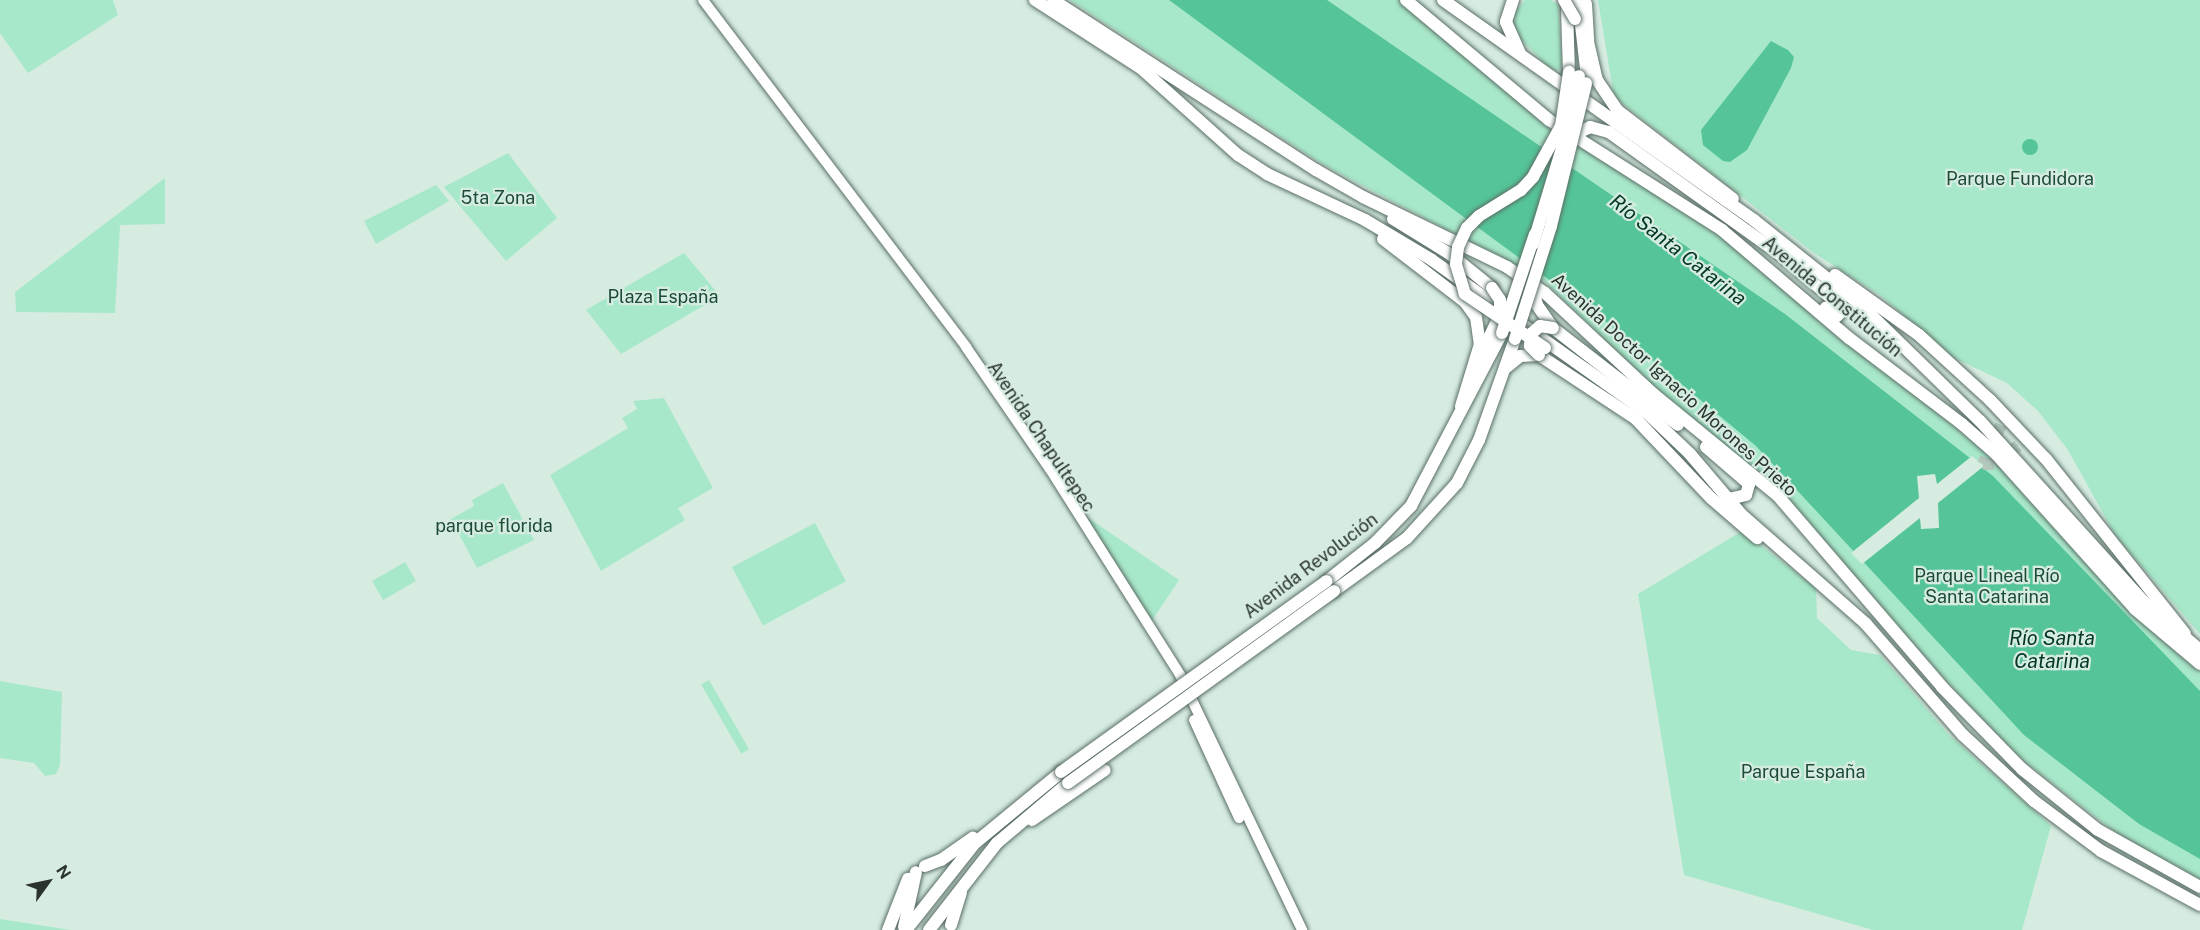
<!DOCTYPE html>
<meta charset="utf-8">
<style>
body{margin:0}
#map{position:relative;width:2200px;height:930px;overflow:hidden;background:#d6ece1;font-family:"Public Sans",sans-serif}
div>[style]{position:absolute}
.green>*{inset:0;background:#a8e8ca;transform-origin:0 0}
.water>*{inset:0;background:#55c599}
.round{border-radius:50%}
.pier>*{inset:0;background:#d6ece1}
.trunk-tunnel>*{height:12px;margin-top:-6px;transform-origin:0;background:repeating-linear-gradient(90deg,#b4c7bd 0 12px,transparent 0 18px)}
.roads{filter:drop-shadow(0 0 2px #5a6e65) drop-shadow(0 0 2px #5a6e65)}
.secondary>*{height:10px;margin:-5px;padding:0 5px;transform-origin:5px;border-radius:5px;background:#fff}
.primary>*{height:12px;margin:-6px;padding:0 6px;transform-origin:6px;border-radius:6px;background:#fff}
.trunk>*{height:12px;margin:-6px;padding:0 6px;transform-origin:6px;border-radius:6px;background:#fff}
.bridges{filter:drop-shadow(0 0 2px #5a6e65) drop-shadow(0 0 2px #5a6e65)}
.primary-bridge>*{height:12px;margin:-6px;padding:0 6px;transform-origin:6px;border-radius:6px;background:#fff}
.trunk-bridge>*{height:12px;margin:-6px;padding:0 6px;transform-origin:6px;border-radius:6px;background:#fff}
span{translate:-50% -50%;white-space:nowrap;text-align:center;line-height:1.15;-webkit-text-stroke:4.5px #d6ece1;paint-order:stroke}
.park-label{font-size:18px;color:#1d4b39}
.street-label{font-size:18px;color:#2a332e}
.water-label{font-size:20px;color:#023625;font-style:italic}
.north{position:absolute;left:18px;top:852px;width:60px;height:60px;-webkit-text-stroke:4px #d6ece1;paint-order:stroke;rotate:57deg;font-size:16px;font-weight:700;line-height:24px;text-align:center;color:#2a332e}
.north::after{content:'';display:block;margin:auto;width:21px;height:27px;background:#2a332e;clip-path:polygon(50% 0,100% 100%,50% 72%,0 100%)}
</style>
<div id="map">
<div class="green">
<i style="clip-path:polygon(0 0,113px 0,118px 15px,28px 73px,0 33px)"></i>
<i style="clip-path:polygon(1070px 0,1401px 0,1554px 130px,1703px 220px,2002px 466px,2148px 628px,2200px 670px,2200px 881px,2115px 832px,2014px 753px,1764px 485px,1665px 398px,1544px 281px,1324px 165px)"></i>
<i style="clip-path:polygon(1525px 0,1551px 0,1558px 5px,1562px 65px,1559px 70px,1552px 71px,1520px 38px,1514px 25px,1515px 12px)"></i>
<i style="clip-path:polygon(1598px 0,2200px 0,2200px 634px,2115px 535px,2068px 450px,2038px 411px,2007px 383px,1952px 357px,1880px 295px,1814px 253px,1614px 97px)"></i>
<i style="clip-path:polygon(508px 153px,557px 218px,506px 261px,444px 187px)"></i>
<i style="clip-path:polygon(165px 178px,165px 224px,120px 225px,115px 313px,16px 312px,15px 292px)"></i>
<i style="clip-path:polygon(436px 185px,449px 201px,376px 244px,364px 221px)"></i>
<i style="clip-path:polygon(684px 253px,720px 296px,621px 354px,586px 310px)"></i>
<i style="clip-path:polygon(664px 398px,713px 488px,678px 508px,685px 520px,601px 571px,550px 475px,628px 428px,622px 418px,637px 409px,633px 401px)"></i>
<i style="clip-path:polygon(503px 483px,534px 540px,477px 568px,451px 519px,474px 506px,472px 500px)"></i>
<i style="clip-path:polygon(1087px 517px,1179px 580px,1149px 625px,1082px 520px)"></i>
<i style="left:815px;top:523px;width:66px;height:94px;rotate:62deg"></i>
<i style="clip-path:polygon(1742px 531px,1816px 588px,1817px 618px,1851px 650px,1880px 655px,1949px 735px,2051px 826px,2022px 930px,1873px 930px,1684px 875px,1638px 594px)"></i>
<i style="left:405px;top:562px;width:22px;height:38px;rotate:60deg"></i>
<i style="left:709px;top:680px;width:80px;height:9px;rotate:60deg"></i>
<i style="clip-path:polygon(0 681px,62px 692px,60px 765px,56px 774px,45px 776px,34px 763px,0 758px)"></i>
<i style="clip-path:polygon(0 919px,71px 930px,0 930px)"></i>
</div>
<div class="water">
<i style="clip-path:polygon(1169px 0,1327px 0,1785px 314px,1993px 476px,2200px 691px,2200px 859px,2139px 824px,2024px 735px,1756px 446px,1605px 321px)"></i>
<i style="clip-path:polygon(1771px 41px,1788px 50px,1794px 57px,1791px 68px,1747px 150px,1730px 162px,1723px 161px,1703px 145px,1701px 130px)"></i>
<i class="round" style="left:2022px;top:139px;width:16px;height:16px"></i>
</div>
<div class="pier">
<i style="clip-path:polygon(1972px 456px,1984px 466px,1938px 503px,1939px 528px,1921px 529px,1920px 518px,1862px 564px,1851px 553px,1919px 498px,1917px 476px,1935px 474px,1937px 484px)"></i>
</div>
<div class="trunk-tunnel">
<i style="left:2001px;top:425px;width:43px;rotate:114.8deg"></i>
<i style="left:1983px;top:464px;width:11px"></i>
<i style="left:1994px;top:464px;width:31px;rotate:-37deg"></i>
</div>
<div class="roads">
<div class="secondary">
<i style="left:703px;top:0;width:435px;rotate:52.8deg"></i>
<i style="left:966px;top:347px;width:148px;rotate:55.5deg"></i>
<i style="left:1050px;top:469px;width:244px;rotate:57.7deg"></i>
<i style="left:1180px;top:675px;width:283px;rotate:64.4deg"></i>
<i style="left:1194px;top:720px;width:108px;rotate:65.3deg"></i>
</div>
<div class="primary">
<i style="left:1586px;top:4px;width:51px;rotate:86.6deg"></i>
<i style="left:1567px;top:9px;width:63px;rotate:88.2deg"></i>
<i style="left:1532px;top:287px;width:19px;rotate:74deg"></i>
<i style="left:1537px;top:305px;width:28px;rotate:55deg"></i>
<i style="left:1507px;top:367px;width:17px;rotate:-40deg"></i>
<i style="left:1520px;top:356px;width:19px;rotate:-3deg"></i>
<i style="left:1327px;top:581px;width:61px;rotate:-38.4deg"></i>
<i style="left:1375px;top:543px;width:52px;rotate:-45.8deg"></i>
<i style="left:1411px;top:506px;width:195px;rotate:-62.3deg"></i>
<i style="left:1334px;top:591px;width:90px;rotate:-36deg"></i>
<i style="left:1407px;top:538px;width:74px;rotate:-47.7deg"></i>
<i style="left:1457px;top:483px;width:48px;rotate:-62.9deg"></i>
<i style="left:1479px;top:440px;width:107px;rotate:-70.4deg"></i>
<i style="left:1032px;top:820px;width:88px;rotate:-34.4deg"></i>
<i style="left:925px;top:866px;width:17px;rotate:-21deg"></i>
<i style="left:941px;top:860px;width:39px;rotate:-35deg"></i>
<i style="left:951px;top:925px;width:34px;rotate:-73deg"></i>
<i style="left:904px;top:927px;width:56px;rotate:-77.7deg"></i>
<i style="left:888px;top:930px;width:55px;rotate:-68.6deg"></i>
<i style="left:906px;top:930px;width:111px;rotate:-51.6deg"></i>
<i style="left:975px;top:843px;width:112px;rotate:-39.5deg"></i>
<i style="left:929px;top:930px;width:110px;rotate:-52deg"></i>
<i style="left:997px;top:843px;width:93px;rotate:-40.2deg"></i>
</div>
<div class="trunk">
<i style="left:1035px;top:0;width:127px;rotate:32.8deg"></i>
<i style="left:1142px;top:69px;width:129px;rotate:41.9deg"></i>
<i style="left:1238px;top:155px;width:35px;rotate:33deg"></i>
<i style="left:1267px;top:174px;width:108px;rotate:25.1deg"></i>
<i style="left:1365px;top:220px;width:78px;rotate:30.8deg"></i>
<i style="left:1432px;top:260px;width:264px;rotate:35.4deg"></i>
<i style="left:1647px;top:413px;width:59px;rotate:43.6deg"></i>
<i style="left:1690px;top:454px;width:80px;rotate:49.6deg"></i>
<i style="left:1742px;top:515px;width:165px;rotate:41.3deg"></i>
<i style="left:1866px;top:624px;width:147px;rotate:48.9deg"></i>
<i style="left:1963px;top:735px;width:97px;rotate:42.9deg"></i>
<i style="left:2034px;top:801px;width:84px;rotate:36.7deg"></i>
<i style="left:2101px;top:851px;width:113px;rotate:28.6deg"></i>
<i style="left:1053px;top:0;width:313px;rotate:32.9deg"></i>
<i style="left:1316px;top:170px;width:54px;rotate:29.9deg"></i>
<i style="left:1363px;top:197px;width:160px;rotate:25.9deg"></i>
<i style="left:1507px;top:267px;width:46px;rotate:34.4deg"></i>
<i style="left:1545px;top:293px;width:145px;rotate:43deg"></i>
<i style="left:1651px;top:392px;width:164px;rotate:39.3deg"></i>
<i style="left:1778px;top:496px;width:252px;rotate:49.3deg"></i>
<i style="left:1942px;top:687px;width:115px;rotate:45.7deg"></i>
<i style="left:2022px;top:769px;width:97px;rotate:38.8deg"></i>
<i style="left:2098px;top:830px;width:117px;rotate:29.2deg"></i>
<i style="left:1406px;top:0;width:187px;rotate:40deg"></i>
<i style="left:1549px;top:120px;width:205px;rotate:32.4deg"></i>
<i style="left:1722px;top:230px;width:167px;rotate:40.4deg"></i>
<i style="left:1849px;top:338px;width:142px;rotate:37.3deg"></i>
<i style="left:1962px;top:424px;width:45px;rotate:41.4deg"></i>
<i style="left:1996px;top:454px;width:208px;rotate:48.1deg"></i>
<i style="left:2135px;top:609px;width:85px;rotate:40.2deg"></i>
<i style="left:1443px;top:0;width:382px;rotate:35.3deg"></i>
<i style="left:1755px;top:221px;width:138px;rotate:38.5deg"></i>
<i style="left:1863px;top:307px;width:163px;rotate:44.3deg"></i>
<i style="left:1980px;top:421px;width:244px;rotate:47.8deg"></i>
<i style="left:2144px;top:602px;width:74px;rotate:40.6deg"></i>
<i style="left:1513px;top:0;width:23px;rotate:108deg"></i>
<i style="left:1506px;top:22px;width:34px;rotate:66deg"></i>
<i style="left:1575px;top:0;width:17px;rotate:73deg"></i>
<i style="left:1580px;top:16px;width:61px;rotate:83.5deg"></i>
<i style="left:1589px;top:46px;width:35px;rotate:77deg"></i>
<i style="left:1597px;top:80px;width:36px;rotate:56deg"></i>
<i style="left:1617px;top:110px;width:146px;rotate:37.5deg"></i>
<i style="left:1573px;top:135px;width:19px;rotate:-25deg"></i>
<i style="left:1590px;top:127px;width:20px;rotate:15deg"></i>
<i style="left:1609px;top:132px;width:208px;rotate:35.6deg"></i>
<i style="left:1778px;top:253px;width:87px;rotate:40.3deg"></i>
<i style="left:1844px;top:309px;width:10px;rotate:135deg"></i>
<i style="left:1837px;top:316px;width:14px;rotate:-144deg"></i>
<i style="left:1393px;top:219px;width:67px;rotate:31.6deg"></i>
<i style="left:1450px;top:254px;width:54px;rotate:39deg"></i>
<i style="left:1383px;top:239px;width:103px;rotate:37.5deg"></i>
<i style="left:1465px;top:302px;width:19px;rotate:54deg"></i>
<i style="left:1476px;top:317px;width:27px;rotate:82deg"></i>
<i style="left:1480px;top:344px;width:65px;rotate:107deg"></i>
<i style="left:1835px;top:275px;width:103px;rotate:35.5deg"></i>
<i style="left:1919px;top:335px;width:96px;rotate:42.5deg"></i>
<i style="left:1990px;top:400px;width:81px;rotate:46.5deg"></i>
<i style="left:2046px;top:459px;width:223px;rotate:51.5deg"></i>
<i style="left:1553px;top:328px;width:158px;rotate:37.8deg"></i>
<i style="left:1481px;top:354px;width:43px;rotate:-64deg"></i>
<i style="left:1539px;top:355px;width:116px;rotate:33.4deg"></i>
<i style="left:1636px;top:419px;width:110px;rotate:46.5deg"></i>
<i style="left:1712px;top:499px;width:60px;rotate:40.9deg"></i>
<i style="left:1706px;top:447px;width:57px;rotate:40.7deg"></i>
<i style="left:1749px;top:484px;width:11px;rotate:105deg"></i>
<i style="left:1746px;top:495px;width:18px;rotate:167deg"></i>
</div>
</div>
<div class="bridges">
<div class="primary-bridge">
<i style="left:1560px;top:133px;width:62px;rotate:-81.6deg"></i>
<i style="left:1502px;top:333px;width:104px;rotate:-71.6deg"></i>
<i style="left:1515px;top:339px;width:119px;rotate:-72.3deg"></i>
<i style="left:1551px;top:226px;width:147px;rotate:-76.2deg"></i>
<i style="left:1061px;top:772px;width:327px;rotate:-35.7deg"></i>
<i style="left:1068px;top:783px;width:328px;rotate:-35.8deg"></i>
</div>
<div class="trunk-bridge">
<i style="left:1564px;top:0;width:22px;rotate:60deg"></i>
<i style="left:1533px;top:244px;width:121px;rotate:-73.2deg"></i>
<i style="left:1568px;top:128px;width:53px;rotate:-78.1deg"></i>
<i style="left:1492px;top:288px;width:14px;rotate:56deg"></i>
<i style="left:1500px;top:300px;width:15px;rotate:90deg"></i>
<i style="left:1545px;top:348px;width:97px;rotate:-146deg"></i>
<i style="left:1465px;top:294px;width:31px;rotate:-107deg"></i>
<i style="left:1456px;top:264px;width:17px;rotate:-83deg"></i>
<i style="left:1458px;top:247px;width:21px;rotate:-65deg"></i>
<i style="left:1467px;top:228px;width:17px;rotate:-45deg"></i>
<i style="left:1479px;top:216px;width:49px;rotate:-31.8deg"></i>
<i style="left:1521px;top:190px;width:18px;rotate:-47deg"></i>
<i style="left:1533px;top:177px;width:60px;rotate:-61.3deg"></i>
<i style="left:1539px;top:355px;width:13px;rotate:-135deg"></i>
<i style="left:1530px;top:346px;width:12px;rotate:-85deg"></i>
<i style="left:1531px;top:334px;width:12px;rotate:-42deg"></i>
<i style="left:1540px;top:326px;width:13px;rotate:9deg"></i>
</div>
</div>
<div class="park-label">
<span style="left:2020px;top:179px">Parque Fundidora</span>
<span style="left:498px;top:198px">5ta Zona</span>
<span style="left:663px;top:297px">Plaza España</span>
<span style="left:494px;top:526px">parque florida</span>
<span style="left:1987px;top:587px">Parque Lineal Río<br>Santa Catarina</span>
<span style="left:1803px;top:772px">Parque España</span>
</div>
<div class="street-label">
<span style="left:1832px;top:297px;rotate:40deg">Avenida Constitución</span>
<span style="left:1674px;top:385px;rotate:42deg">Avenida Doctor Ignacio Morones Prieto</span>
<span style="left:1041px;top:437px;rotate:56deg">Avenida Chapultepec</span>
<span style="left:1311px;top:566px;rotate:-37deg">Avenida Revolución</span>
</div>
<div class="water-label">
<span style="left:1678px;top:250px;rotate:38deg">Río Santa Catarina</span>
<span style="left:2052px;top:650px">Río Santa<br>Catarina</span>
</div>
<div class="north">N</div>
</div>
